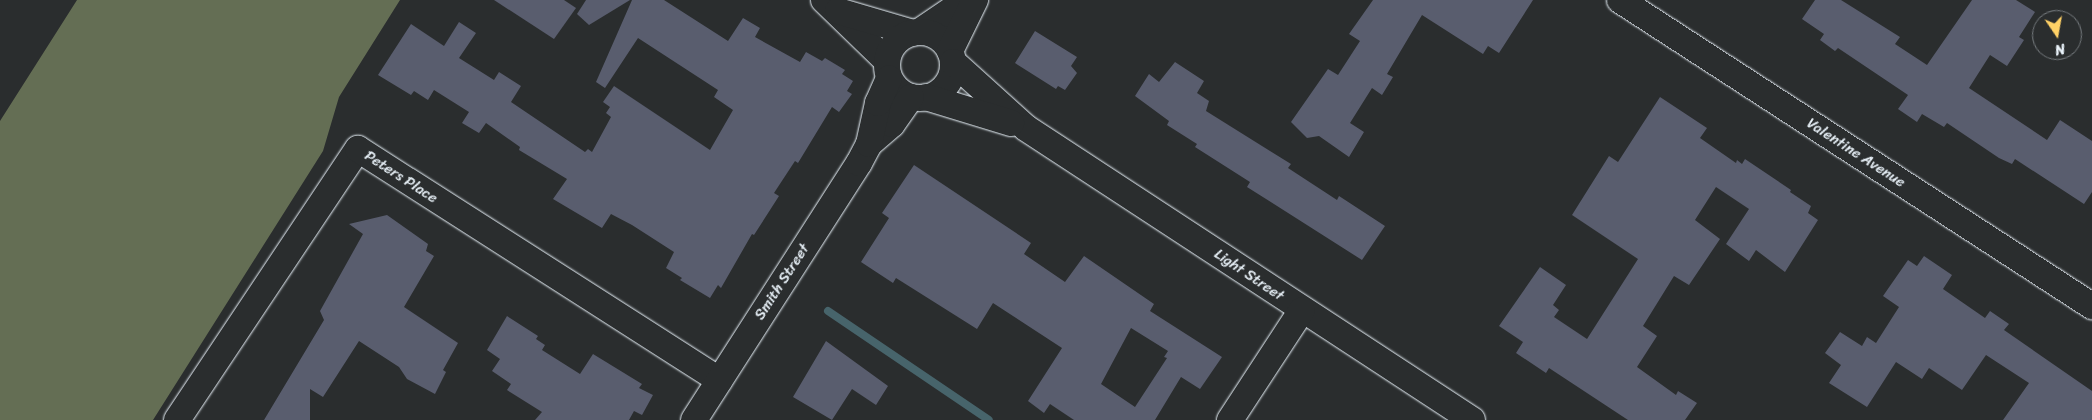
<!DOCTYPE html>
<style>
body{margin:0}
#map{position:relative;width:2092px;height:420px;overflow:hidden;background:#2a2d2e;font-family:Sriracha,sans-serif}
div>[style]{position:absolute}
.green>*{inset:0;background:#646e54}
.stream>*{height:8px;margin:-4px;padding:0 4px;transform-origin:4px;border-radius:4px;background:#47646b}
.building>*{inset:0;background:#595d6e}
.roads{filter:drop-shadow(0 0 1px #e8f1f8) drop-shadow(0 0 1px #e8f1f8)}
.minor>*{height:26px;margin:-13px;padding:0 13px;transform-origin:13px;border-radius:13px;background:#2a2d2e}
.minor>.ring{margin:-13px;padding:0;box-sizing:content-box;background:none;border:26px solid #2a2d2e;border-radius:50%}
span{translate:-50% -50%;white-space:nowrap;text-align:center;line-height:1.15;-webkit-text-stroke:5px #2a2d2e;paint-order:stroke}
.street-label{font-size:15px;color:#e8f1f8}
.north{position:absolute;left:2032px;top:10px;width:50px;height:50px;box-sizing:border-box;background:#2a2d2e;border:1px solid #767b7f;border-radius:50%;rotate:168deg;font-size:14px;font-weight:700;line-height:20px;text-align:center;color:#e8f1f8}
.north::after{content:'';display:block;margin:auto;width:18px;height:22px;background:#ffd166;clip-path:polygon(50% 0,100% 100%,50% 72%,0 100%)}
</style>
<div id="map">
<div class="green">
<i style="clip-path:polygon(77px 0,400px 0,339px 97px,323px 151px,153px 420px,0 420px,0 121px)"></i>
</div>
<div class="stream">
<i style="left:828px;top:311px;width:194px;rotate:34.1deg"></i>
</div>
<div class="building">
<i style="clip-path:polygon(494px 0,564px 0,576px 8px,554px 39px)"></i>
<i style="clip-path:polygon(586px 0,630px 0,589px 25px,577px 14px)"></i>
<i style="clip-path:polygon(632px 0,664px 0,728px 41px,743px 18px,760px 28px,755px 37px,800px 62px,806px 52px,822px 61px,825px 58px,845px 70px,842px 74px,853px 81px,847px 91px,852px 94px,839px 112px,832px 107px,798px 163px,795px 161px,774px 193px,779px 196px,754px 235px,752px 234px,721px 288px,718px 285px,710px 298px,680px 280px,682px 278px,666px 268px,674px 252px,632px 225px,611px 214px,602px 228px,553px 199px,567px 179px,519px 150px,520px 147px,486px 123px,479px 133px,462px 123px,469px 112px,434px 90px,428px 100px,414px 91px,411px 95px,378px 75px,411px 24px,444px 46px,459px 22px,476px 33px,459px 58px,494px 80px,499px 72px,521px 86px,511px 102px,585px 152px,588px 149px,592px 152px,611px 117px,606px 113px,610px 107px,603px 102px,614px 86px,710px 150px,733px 110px,714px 97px,718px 90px,638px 38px,605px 88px,596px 82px)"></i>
<i style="clip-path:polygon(1373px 0,1533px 0,1499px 53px,1488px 46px,1483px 54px,1422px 15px,1387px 74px,1393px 77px,1382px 95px,1372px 88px,1350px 123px,1364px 132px,1349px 157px,1319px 136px,1307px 138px,1291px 122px,1328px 69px,1338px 75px,1360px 41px,1349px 34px)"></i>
<i style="clip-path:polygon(1815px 0,1841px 0,1900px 37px,1895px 44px,1927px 65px,1972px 0,2016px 0,2035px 12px,2019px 37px,2024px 40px,2007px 66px,1990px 55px,1969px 88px,2047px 140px,2060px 120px,2092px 141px,2092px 192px,2084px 204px,2015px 159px,2012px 164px,1999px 158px,1947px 123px,1944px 127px,1922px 114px,1917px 122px,1898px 109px,1908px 95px,1838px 48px,1835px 51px,1820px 40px,1824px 34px,1802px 19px)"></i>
<i style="clip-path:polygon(1035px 31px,1077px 57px,1071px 66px,1077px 73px,1065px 90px,1058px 86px,1056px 89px,1015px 63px)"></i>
<i style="clip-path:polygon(1175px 62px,1204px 81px,1197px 93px,1209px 101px,1206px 111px,1291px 164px,1288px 168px,1337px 200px,1339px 196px,1385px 226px,1362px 260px,1247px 187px,1250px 182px,1195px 147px,1197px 144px,1167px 125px,1169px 121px,1135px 96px,1149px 74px,1159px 82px)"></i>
<i style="clip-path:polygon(1660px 97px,1707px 128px,1700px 138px,1736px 163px,1737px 160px,1742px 164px,1745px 159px,1791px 190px,1790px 192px,1811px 206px,1808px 213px,1818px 220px,1785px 272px,1756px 250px,1749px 261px,1726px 244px,1749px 209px,1716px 187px,1695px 220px,1720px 239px,1689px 285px,1674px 276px,1643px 326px,1657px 336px,1637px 367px,1676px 395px,1678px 391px,1697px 403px,1685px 420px,1628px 420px,1549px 368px,1546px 373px,1516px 353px,1523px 342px,1499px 326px,1540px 267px,1566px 285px,1553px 305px,1559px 310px,1554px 317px,1587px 339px,1638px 259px,1572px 215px,1609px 156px,1618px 162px)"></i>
<i style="clip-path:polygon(evenodd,914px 165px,1031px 243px,1024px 254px,1065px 282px,1084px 256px,1154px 304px,1150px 311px,1222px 357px,1200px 389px,1181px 377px,1155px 420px,1074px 420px,1050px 404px,1044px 413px,1028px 401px,1062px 348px,993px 303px,977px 329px,896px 278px,893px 283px,861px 262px,889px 218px,882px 213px,914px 165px,1131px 328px,1168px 351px,1164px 357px,1167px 358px,1135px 407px,1101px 384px,1131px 328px)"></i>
<i style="clip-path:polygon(387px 215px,428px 244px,426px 251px,434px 256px,404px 307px,458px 343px,443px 370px,446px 372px,435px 394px,407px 379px,399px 367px,359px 341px,323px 397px,310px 389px,310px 420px,264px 420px,324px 320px,320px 311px,363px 234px,349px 224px)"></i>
<i style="clip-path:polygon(1924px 256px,1952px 275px,1943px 289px,1985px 318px,1990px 311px,2009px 324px,2004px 330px,2092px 391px,2092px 420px,2003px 420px,2029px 383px,1986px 355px,1962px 390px,1929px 368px,1922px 379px,1896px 362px,1867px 407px,1829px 383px,1841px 365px,1825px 353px,1840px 332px,1862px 346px,1867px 337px,1876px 343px,1899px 307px,1883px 296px,1908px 260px,1917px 266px)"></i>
<i style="clip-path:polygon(507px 316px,538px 336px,536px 339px,545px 345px,542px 350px,580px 374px,593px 354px,642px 384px,639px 388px,653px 395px,642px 415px,634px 411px,629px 420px,535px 420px,542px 412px,507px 390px,511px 384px,492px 371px,500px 359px,487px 350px)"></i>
<i style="clip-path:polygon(826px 341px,888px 386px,876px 405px,852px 389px,832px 420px,793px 397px)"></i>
</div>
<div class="roads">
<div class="minor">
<i style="left:824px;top:0;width:88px;rotate:44.1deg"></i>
<i style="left:1620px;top:0;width:563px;rotate:32.96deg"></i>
<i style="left:838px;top:11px;width:78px;rotate:16.3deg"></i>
<i style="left:919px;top:32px;width:57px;rotate:-34.2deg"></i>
<i class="ring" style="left:887px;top:32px;width:40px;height:40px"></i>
<i style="left:950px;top:51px;width:57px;rotate:-63.9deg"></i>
<i style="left:953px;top:62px;width:98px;rotate:42.1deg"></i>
<i style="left:1026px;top:128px;width:533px;rotate:33.21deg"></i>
<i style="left:926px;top:97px;width:89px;rotate:17deg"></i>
<i style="left:869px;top:144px;width:30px;rotate:-41deg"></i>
<i style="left:892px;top:124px;width:33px;rotate:-55deg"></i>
<i style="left:177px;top:420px;width:326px;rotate:-56.3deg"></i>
<i style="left:358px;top:149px;width:429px;rotate:32.6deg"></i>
<i style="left:694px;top:420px;width:305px;rotate:-57.3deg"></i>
<i style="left:859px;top:163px;width:21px;rotate:-62deg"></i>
<i style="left:869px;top:144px;width:42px;rotate:-77.6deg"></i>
<i style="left:878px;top:103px;width:27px;rotate:-66deg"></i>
<i style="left:1230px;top:420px;width:131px;rotate:-56.8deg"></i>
</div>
</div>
<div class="street-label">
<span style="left:1856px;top:153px;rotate:33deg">Valentine Avenue</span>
<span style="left:401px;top:177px;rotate:33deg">Peters Place</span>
<span style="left:1249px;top:275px;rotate:34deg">Light Street</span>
<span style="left:782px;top:282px;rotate:-57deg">Smith Street</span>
</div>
<div class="north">N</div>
</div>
